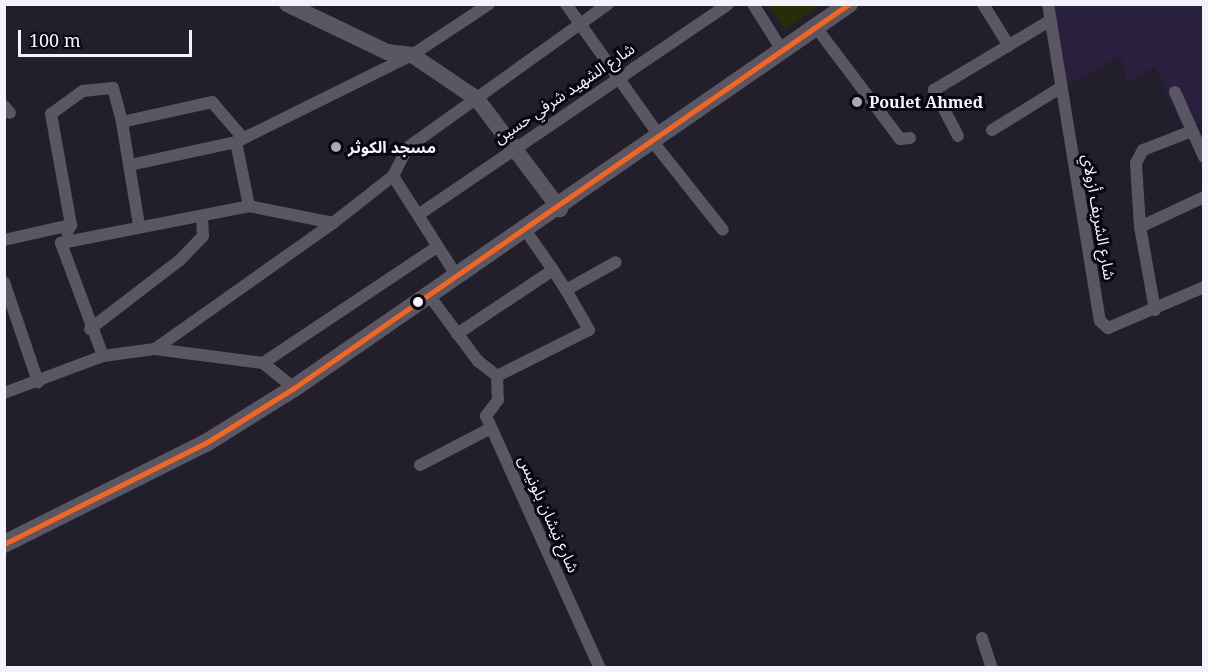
<!DOCTYPE html>
<meta charset="utf-8">
<style>
body{margin:0}
#map{position:relative;width:1208px;height:672px;overflow:hidden;background:#221e2c;font-family:"Noto Serif","Noto Sans Arabic",serif}
div>[style]{position:absolute}
.built>*{inset:0;background:#28203e}
.green>*{inset:0;background:#252e09}
.minor>*{height:12px;margin:-6px;padding:0 6px;transform-origin:6px;border-radius:6px;background:#5a5763}
.tertiary>*{height:16px;margin:-8px;padding:0 8px;transform-origin:8px;border-radius:8px;background:#5a5763}
.secondary>*{height:18px;margin:-9px;padding:0 9px;transform-origin:9px;border-radius:9px;background:#5a5763}
.bus-1>*{height:4.5px;margin:-2.25px;padding:0 2.25px;transform-origin:2.25px;border-radius:2.25px;background:#f26522}
.dots>*{width:16px;height:16px;translate:-50% -50%;box-sizing:border-box;border:3px solid #080611;border-radius:50%}
span{translate:-50% -50%;white-space:nowrap;text-align:center;line-height:1.15;-webkit-text-stroke:6px #080611;paint-order:stroke}
.street-label{font-size:16px;color:#f4f2fd}
.poi-label{font-size:16px;color:#f4f2fd;font-weight:700}
.left{translate:0 -50%;text-align:left}
.frame{position:absolute;inset:0;border:6px solid #f4f2fd;pointer-events:none}
.scale{position:absolute;left:18px;top:30px;width:174px;height:27px;box-sizing:border-box;border:3px solid #f4f2fd;border-top:0;padding-left:8px;font-size:18px;line-height:21px;white-space:nowrap;color:#f4f2fd;-webkit-text-stroke:4px #080611;paint-order:stroke}
</style>
<div id="map">
<div class="built">
<i style="clip-path:polygon(1049px 5px,1203px 5px,1203px 127px,1201px 122px,1184px 132px,1155px 67px,1127px 83px,1120px 56px,1062px 88px)"></i>
</div>
<div class="green">
<i style="clip-path:polygon(768px 5px,821px 5px,785px 29px)"></i>
</div>
<div class="minor">
<i style="left:566px;top:4px;width:163px;rotate:54.7deg"></i>
<i style="left:753px;top:4px;width:54px;rotate:57.8deg"></i>
<i style="left:983px;top:4px;width:49px;rotate:58.2deg"></i>
<i style="left:1048px;top:4px;width:321px;rotate:80.7deg"></i>
<i style="left:1100px;top:321px;width:11px;rotate:41deg"></i>
<i style="left:1108px;top:328px;width:104px;rotate:-23.1deg"></i>
<i style="left:815px;top:26px;width:141px;rotate:53deg"></i>
<i style="left:900px;top:139px;width:10px;rotate:-6deg"></i>
<i style="left:1175px;top:92px;width:71px;rotate:66deg"></i>
<i style="left:4px;top:106px;width:9px;rotate:49deg"></i>
<i style="left:992px;top:130px;width:80px;rotate:-31.7deg"></i>
<i style="left:958px;top:136px;width:52px;rotate:-117.6deg"></i>
<i style="left:934px;top:90px;width:136px;rotate:-30.9deg"></i>
<i style="left:653px;top:142px;width:112px;rotate:51.5deg"></i>
<i style="left:130px;top:165px;width:108px;rotate:-12.2deg"></i>
<i style="left:393px;top:176px;width:31px;rotate:-63deg"></i>
<i style="left:407px;top:148px;width:247px;rotate:-35.6deg"></i>
<i style="left:249px;top:206px;width:86px;rotate:11.4deg"></i>
<i style="left:333px;top:223px;width:76px;rotate:-38.1deg"></i>
<i style="left:393px;top:176px;width:121px;rotate:57.5deg"></i>
<i style="left:421px;top:213px;width:371px;rotate:-34.2deg"></i>
<i style="left:71px;top:225px;width:113px;rotate:-100.2deg"></i>
<i style="left:51px;top:114px;width:39px;rotate:-36deg"></i>
<i style="left:83px;top:91px;width:30px;rotate:-6deg"></i>
<i style="left:113px;top:88px;width:35px;rotate:75deg"></i>
<i style="left:139px;top:225px;width:104px;rotate:-99.4deg"></i>
<i style="left:122px;top:122px;width:92px;rotate:-12.5deg"></i>
<i style="left:212px;top:102px;width:48px;rotate:49.3deg"></i>
<i style="left:1140px;top:227px;width:64px;rotate:-93.6deg"></i>
<i style="left:1136px;top:163px;width:15px;rotate:-62deg"></i>
<i style="left:1143px;top:150px;width:53px;rotate:-21.2deg"></i>
<i style="left:4px;top:240px;width:69px;rotate:-12.6deg"></i>
<i style="left:71px;top:225px;width:8px;rotate:120deg"></i>
<i style="left:553px;top:270px;width:24px;rotate:57deg"></i>
<i style="left:566px;top:290px;width:57px;rotate:-29.2deg"></i>
<i style="left:4px;top:282px;width:106px;rotate:71.2deg"></i>
<i style="left:431px;top:298px;width:79px;rotate:53.3deg"></i>
<i style="left:478px;top:361px;width:24px;rotate:38deg"></i>
<i style="left:497px;top:376px;width:103px;rotate:-26.6deg"></i>
<i style="left:589px;top:330px;width:46px;rotate:-119.9deg"></i>
<i style="left:1155px;top:310px;width:84px;rotate:-100.2deg"></i>
<i style="left:1140px;top:227px;width:71px;rotate:-25.1deg"></i>
<i style="left:90px;top:329px;width:113px;rotate:-37.5deg"></i>
<i style="left:180px;top:260px;width:33px;rotate:-46deg"></i>
<i style="left:203px;top:236px;width:20px;rotate:-93deg"></i>
<i style="left:457px;top:334px;width:115px;rotate:-33.7deg"></i>
<i style="left:553px;top:270px;width:47px;rotate:-124.7deg"></i>
<i style="left:155px;top:349px;width:218px;rotate:-35.3deg"></i>
<i style="left:103px;top:356px;width:52px;rotate:-7.7deg"></i>
<i style="left:155px;top:349px;width:109px;rotate:7.4deg"></i>
<i style="left:263px;top:363px;width:40px;rotate:39deg"></i>
<i style="left:263px;top:363px;width:209px;rotate:-33.7deg"></i>
<i style="left:497px;top:376px;width:24px;rotate:88deg"></i>
<i style="left:498px;top:400px;width:20px;rotate:127deg"></i>
<i style="left:486px;top:416px;width:277px;rotate:65.7deg"></i>
<i style="left:4px;top:393px;width:106px;rotate:-20.5deg"></i>
<i style="left:103px;top:356px;width:121px;rotate:-110.4deg"></i>
<i style="left:61px;top:243px;width:192px;rotate:-11.1deg"></i>
<i style="left:249px;top:206px;width:65px;rotate:-101.5deg"></i>
<i style="left:236px;top:142px;width:196px;rotate:-26.3deg"></i>
<i style="left:412px;top:55px;width:92px;rotate:-33.5deg"></i>
<i style="left:420px;top:465px;width:80px;rotate:-27.5deg"></i>
<i style="left:982px;top:638px;width:32px;rotate:72deg"></i>
</div>
<div class="tertiary">
<i style="left:287px;top:4px;width:111px;rotate:25.6deg"></i>
<i style="left:387px;top:52px;width:25px;rotate:7deg"></i>
<i style="left:412px;top:55px;width:78px;rotate:34.1deg"></i>
<i style="left:477px;top:99px;width:138px;rotate:53deg"></i>
</div>
<div class="secondary">
<i style="left:4px;top:544px;width:226px;rotate:-26.6deg"></i>
<i style="left:206px;top:443px;width:104px;rotate:-32deg"></i>
<i style="left:294px;top:388px;width:675px;rotate:-34.68deg"></i>
</div>
<div class="bus-1">
<i style="left:4px;top:544px;width:226px;rotate:-26.6deg"></i>
<i style="left:206px;top:443px;width:104px;rotate:-32deg"></i>
<i style="left:294px;top:388px;width:675px;rotate:-34.68deg"></i>
</div>
<div class="dots">
<i style="left:857px;top:102px;background:#aaa8b4"></i>
<i style="left:336px;top:147px;background:#aaa8b4"></i>
<i style="left:418px;top:302px;background:#f4f2fd"></i>
</div>
<div class="street-label">
<span style="left:564px;top:93px;rotate:-34deg">شارع الشهيد شرفي حسين</span>
<span style="left:1099px;top:217px;rotate:80deg">شارع الشريف أزولاي</span>
<span style="left:549px;top:514px;rotate:66deg">شارع نيشان بلونيس</span>
</div>
<div class="poi-label">
<span class="left" style="left:869px;top:102px">Poulet Ahmed</span>
<span class="left" style="left:348px;top:147px">مسجد الكوثر</span>
</div>
<div class="frame"></div>
<div class="scale">100 m</div>
</div>
